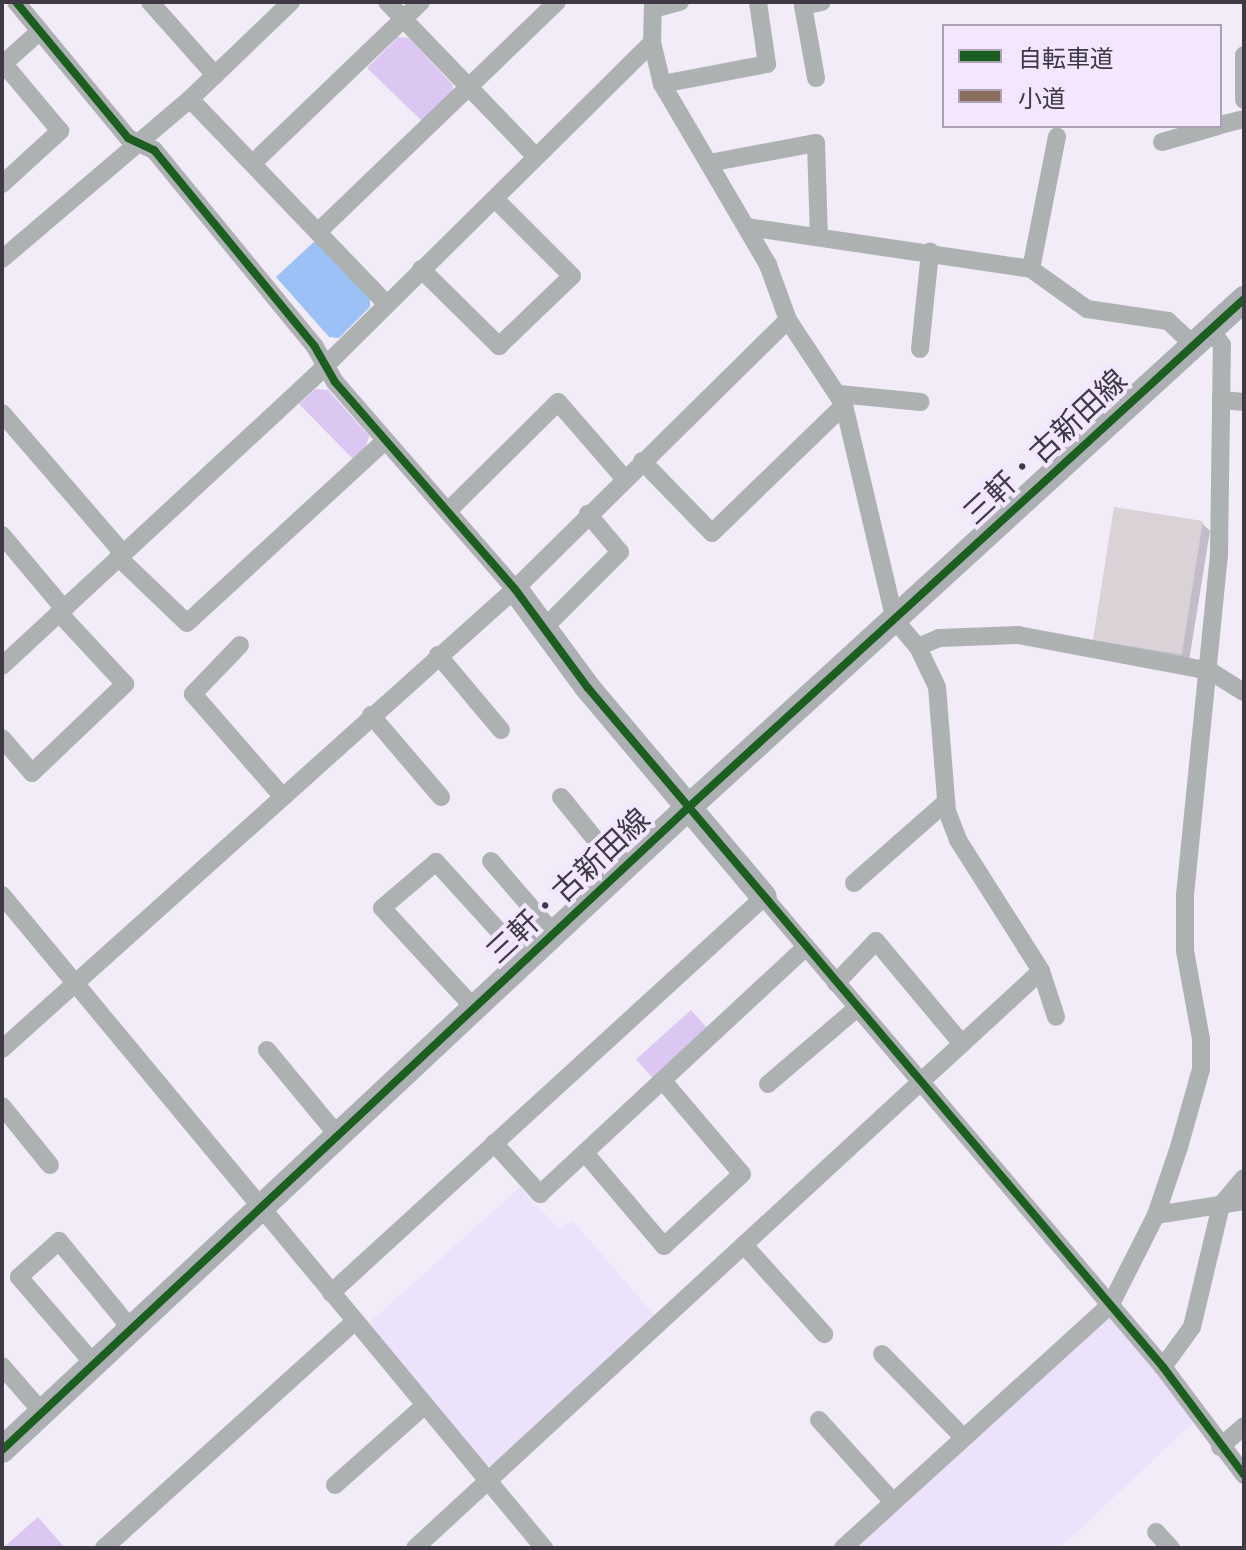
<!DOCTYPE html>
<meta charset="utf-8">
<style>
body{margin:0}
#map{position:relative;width:1246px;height:1550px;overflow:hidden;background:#f2ecf9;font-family:"Sofia Sans Condensed","Noto Sans JP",sans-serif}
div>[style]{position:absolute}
.built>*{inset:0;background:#ede2fb}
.green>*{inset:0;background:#dbc7f1;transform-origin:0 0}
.water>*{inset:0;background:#9bc1f6}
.shadow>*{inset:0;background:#0003}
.building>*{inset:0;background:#dbd2d8;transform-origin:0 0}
.street>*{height:18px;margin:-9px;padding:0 9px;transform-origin:9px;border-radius:9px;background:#aeb1b2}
.secondary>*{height:26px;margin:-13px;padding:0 13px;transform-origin:13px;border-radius:13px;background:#adb0b3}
.quiet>*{height:6px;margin-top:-3px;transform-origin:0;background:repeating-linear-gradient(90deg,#8d6e63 0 12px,transparent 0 18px)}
.cycleway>*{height:8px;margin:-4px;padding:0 4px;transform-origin:4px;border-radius:4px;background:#1b5e20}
span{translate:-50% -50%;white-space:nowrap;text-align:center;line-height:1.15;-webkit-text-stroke:8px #f2e7fe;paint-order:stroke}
.street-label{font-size:30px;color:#3e3944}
.frame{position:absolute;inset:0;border:4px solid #3e3944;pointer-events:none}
.legend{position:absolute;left:942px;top:24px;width:280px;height:104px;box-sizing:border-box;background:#f2e7fe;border:2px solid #aaa1b4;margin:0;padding:10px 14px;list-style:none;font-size:24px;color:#3e3944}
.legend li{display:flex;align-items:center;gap:16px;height:40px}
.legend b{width:40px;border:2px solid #aaa1b4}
</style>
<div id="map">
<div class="built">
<i style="clip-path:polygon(520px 1187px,559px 1229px,572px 1220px,657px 1318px,499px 1466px,484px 1465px,368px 1324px)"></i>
<i style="clip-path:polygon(1112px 1317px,1198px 1418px,1060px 1548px,855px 1548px,1104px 1318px)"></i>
</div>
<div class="green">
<i style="clip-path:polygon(398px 37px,409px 38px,453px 85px,452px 96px,424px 123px,367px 68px)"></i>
<i style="clip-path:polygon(315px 389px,328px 390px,369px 436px,366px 447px,353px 459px,299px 404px)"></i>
<i style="left:691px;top:1010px;width:25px;height:74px;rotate:48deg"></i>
<i style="clip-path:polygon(38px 1517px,65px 1548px,3px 1548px)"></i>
</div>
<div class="water">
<i style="clip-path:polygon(317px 239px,370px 296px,370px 307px,339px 338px,329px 337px,276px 277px)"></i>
</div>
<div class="shadow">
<i style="clip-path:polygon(1202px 523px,1210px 531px,1189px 661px,1104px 647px,1095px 639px)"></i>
</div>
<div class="building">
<i style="left:1114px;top:507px;width:90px;height:135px;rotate:9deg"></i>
</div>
<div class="street">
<i style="left:16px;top:2px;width:176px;rotate:50.5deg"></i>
<i style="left:128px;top:138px;width:29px;rotate:25deg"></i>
<i style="left:154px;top:150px;width:254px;rotate:50.7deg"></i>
<i style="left:315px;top:347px;width:40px;rotate:60.3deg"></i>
<i style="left:335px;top:382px;width:274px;rotate:49deg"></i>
<i style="left:150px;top:2px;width:98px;rotate:48.3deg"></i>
<i style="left:387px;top:2px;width:214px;rotate:46.1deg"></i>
<i style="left:653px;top:2px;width:40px;rotate:91.4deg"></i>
<i style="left:652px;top:42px;width:43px;rotate:76.6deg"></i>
<i style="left:662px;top:84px;width:210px;rotate:59.6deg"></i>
<i style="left:768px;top:265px;width:59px;rotate:70deg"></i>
<i style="left:788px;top:320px;width:102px;rotate:56.6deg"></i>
<i style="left:844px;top:405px;width:221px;rotate:76.7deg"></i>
<i style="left:895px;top:620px;width:35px;rotate:50deg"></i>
<i style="left:918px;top:647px;width:44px;rotate:64.6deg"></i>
<i style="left:937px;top:687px;width:124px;rotate:85.4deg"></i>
<i style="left:947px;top:811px;width:31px;rotate:69deg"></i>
<i style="left:958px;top:840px;width:155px;rotate:57.6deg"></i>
<i style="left:1041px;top:971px;width:48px;rotate:71.9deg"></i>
<i style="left:653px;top:9px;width:28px;rotate:-15deg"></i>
<i style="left:1244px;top:55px;width:45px;rotate:90deg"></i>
<i style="left:2px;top:65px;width:51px;rotate:-41.8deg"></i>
<i style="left:816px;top:78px;width:73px;rotate:-100.2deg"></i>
<i style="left:803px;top:6px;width:19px;rotate:-12deg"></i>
<i style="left:662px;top:84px;width:107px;rotate:-10.8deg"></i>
<i style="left:767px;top:64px;width:63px;rotate:-98.3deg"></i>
<i style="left:190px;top:99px;width:281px;rotate:46.2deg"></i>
<i style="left:1220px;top:125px;width:25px;rotate:-14deg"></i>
<i style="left:1162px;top:142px;width:58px;rotate:-15.9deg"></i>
<i style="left:253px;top:163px;width:233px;rotate:-43.8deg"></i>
<i style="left:709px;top:163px;width:109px;rotate:-10.6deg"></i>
<i style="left:816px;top:143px;width:94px;rotate:88.2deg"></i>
<i style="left:2px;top:184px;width:79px;rotate:-42.4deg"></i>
<i style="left:60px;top:131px;width:87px;rotate:-129.9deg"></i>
<i style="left:747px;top:227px;width:287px;rotate:8.4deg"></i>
<i style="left:1031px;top:269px;width:69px;rotate:35.5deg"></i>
<i style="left:1087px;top:309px;width:82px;rotate:8.4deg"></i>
<i style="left:1168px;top:321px;width:35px;rotate:43deg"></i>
<i style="left:320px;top:230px;width:329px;rotate:-43.9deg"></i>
<i style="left:2px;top:259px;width:247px;rotate:-40.4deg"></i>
<i style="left:190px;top:99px;width:140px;rotate:-43.8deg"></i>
<i style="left:421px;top:269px;width:110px;rotate:44.6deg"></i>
<i style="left:499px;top:346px;width:101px;rotate:-43.8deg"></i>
<i style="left:572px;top:276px;width:109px;rotate:-135deg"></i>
<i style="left:1031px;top:269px;width:135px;rotate:-78.9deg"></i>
<i style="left:920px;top:349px;width:98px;rotate:-84.1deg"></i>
<i style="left:839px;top:394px;width:82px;rotate:5.6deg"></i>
<i style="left:1221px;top:400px;width:23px;rotate:5deg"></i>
<i style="left:2px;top:413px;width:185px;rotate:49.2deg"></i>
<i style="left:642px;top:461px;width:100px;rotate:45.8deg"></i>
<i style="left:712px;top:533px;width:184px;rotate:-44.1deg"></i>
<i style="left:448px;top:511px;width:155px;rotate:-44.7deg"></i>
<i style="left:558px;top:402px;width:101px;rotate:49deg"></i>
<i style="left:2px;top:535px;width:97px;rotate:50deg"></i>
<i style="left:118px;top:557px;width:95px;rotate:43.7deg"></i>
<i style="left:187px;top:623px;width:269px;rotate:-42.6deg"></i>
<i style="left:543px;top:629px;width:109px;rotate:-45deg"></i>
<i style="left:620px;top:552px;width:50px;rotate:-130.1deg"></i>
<i style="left:240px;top:645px;width:68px;rotate:133.8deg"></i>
<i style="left:193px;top:694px;width:135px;rotate:48.9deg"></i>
<i style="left:918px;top:647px;width:23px;rotate:-23deg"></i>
<i style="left:939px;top:638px;width:79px;rotate:-2.2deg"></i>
<i style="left:1018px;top:635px;width:195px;rotate:10.6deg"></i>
<i style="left:1210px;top:671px;width:40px;rotate:32deg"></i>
<i style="left:438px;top:655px;width:98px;rotate:50deg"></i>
<i style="left:2px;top:666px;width:421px;rotate:-42.8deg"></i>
<i style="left:311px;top:380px;width:480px;rotate:-44.7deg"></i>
<i style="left:371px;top:715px;width:108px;rotate:49.5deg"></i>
<i style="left:2px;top:738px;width:46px;rotate:49.4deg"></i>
<i style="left:32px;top:773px;width:129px;rotate:-43.7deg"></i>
<i style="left:125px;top:684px;width:97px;rotate:-132.9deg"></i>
<i style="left:561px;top:797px;width:95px;rotate:51deg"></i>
<i style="left:491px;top:861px;width:96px;rotate:49.2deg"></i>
<i style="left:854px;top:883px;width:123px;rotate:-41.4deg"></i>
<i style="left:2px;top:895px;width:849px;rotate:50.31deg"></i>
<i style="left:836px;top:983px;width:58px;rotate:-46.4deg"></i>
<i style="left:876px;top:941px;width:134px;rotate:50.1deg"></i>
<i style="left:475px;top:1009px;width:137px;rotate:-132.6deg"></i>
<i style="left:382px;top:908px;width:71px;rotate:-40.4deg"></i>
<i style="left:436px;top:862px;width:134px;rotate:47.7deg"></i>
<i style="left:2px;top:1049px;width:689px;rotate:-41.88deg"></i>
<i style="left:515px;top:589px;width:383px;rotate:-44.6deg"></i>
<i style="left:267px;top:1050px;width:113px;rotate:50.4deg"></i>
<i style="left:768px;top:1084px;width:117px;rotate:-40.5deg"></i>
<i style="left:2px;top:1106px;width:76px;rotate:50.9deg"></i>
<i style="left:494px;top:1143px;width:69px;rotate:48deg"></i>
<i style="left:540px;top:1194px;width:362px;rotate:-42.9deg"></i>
<i style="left:585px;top:1153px;width:122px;rotate:49.7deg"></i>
<i style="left:664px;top:1246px;width:106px;rotate:-42.7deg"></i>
<i style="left:742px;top:1174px;width:122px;rotate:-130.3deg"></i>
<i style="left:1156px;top:1215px;width:89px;rotate:-9deg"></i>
<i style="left:744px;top:1245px;width:120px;rotate:48deg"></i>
<i style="left:331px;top:1293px;width:587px;rotate:-42.44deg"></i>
<i style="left:764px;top:897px;width:617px;rotate:49.67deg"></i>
<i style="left:1163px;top:1367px;width:135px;rotate:53.1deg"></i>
<i style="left:882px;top:1354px;width:117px;rotate:45.7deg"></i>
<i style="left:94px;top:1364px;width:115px;rotate:-130.8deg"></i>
<i style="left:19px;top:1277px;width:54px;rotate:-42deg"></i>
<i style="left:59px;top:1241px;width:115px;rotate:50.6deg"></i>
<i style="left:2px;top:1366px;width:61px;rotate:49deg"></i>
<i style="left:1163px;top:1367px;width:49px;rotate:-54.1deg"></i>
<i style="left:1192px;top:1327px;width:125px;rotate:-76.6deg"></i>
<i style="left:1221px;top:1205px;width:35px;rotate:-50deg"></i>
<i style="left:819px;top:1420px;width:110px;rotate:47.9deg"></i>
<i style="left:1220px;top:1447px;width:32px;rotate:-41deg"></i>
<i style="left:335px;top:1485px;width:120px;rotate:-41.6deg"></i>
<i style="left:1156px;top:1532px;width:22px;rotate:47deg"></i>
<i style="left:104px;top:1548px;width:338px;rotate:-42.1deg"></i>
<i style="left:415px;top:1548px;width:851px;rotate:-42.67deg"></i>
<i style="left:843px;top:1548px;width:362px;rotate:-42.3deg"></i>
<i style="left:1111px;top:1304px;width:100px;rotate:-63.2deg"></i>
<i style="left:1156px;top:1215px;width:72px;rotate:-71.3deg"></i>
<i style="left:1179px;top:1147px;width:81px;rotate:-74.2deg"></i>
<i style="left:1201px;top:1069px;width:30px;rotate:-90deg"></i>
<i style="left:1201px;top:1039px;width:89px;rotate:-100.3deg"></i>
<i style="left:1185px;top:951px;width:56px;rotate:-90deg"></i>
<i style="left:1185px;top:895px;width:343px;rotate:-84.3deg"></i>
<i style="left:1219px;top:554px;width:209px;rotate:-89.2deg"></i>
<i style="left:1222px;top:345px;width:19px;rotate:-126deg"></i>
</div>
<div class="secondary">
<i style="left:515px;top:589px;width:123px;rotate:53.6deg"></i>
<i style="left:588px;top:688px;width:273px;rotate:49.9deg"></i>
<i style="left:2px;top:1450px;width:942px;rotate:-43.11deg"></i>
<i style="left:690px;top:806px;width:751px;rotate:-42.46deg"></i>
</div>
<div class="quiet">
<i style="left:1243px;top:58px;width:1px"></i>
</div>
<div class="cycleway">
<i style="left:16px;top:2px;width:176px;rotate:50.5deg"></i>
<i style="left:128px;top:138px;width:29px;rotate:25deg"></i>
<i style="left:154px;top:150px;width:254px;rotate:50.7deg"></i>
<i style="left:315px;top:347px;width:40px;rotate:60.3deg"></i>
<i style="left:335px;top:382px;width:274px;rotate:49deg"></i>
<i style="left:515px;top:589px;width:123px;rotate:53.6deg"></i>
<i style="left:588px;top:688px;width:890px;rotate:49.74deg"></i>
<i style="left:1163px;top:1367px;width:135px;rotate:53.1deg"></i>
<i style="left:2px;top:1450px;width:942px;rotate:-43.11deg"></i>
<i style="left:690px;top:806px;width:751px;rotate:-42.46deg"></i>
</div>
<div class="street-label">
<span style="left:1046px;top:448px;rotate:-43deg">三軒・古新田線</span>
<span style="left:569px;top:887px;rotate:-43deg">三軒・古新田線</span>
</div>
<div class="frame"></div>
<ul class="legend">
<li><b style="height:10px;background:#1b5e20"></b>自転車道</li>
<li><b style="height:10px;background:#8d6e63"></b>小道</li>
</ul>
</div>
